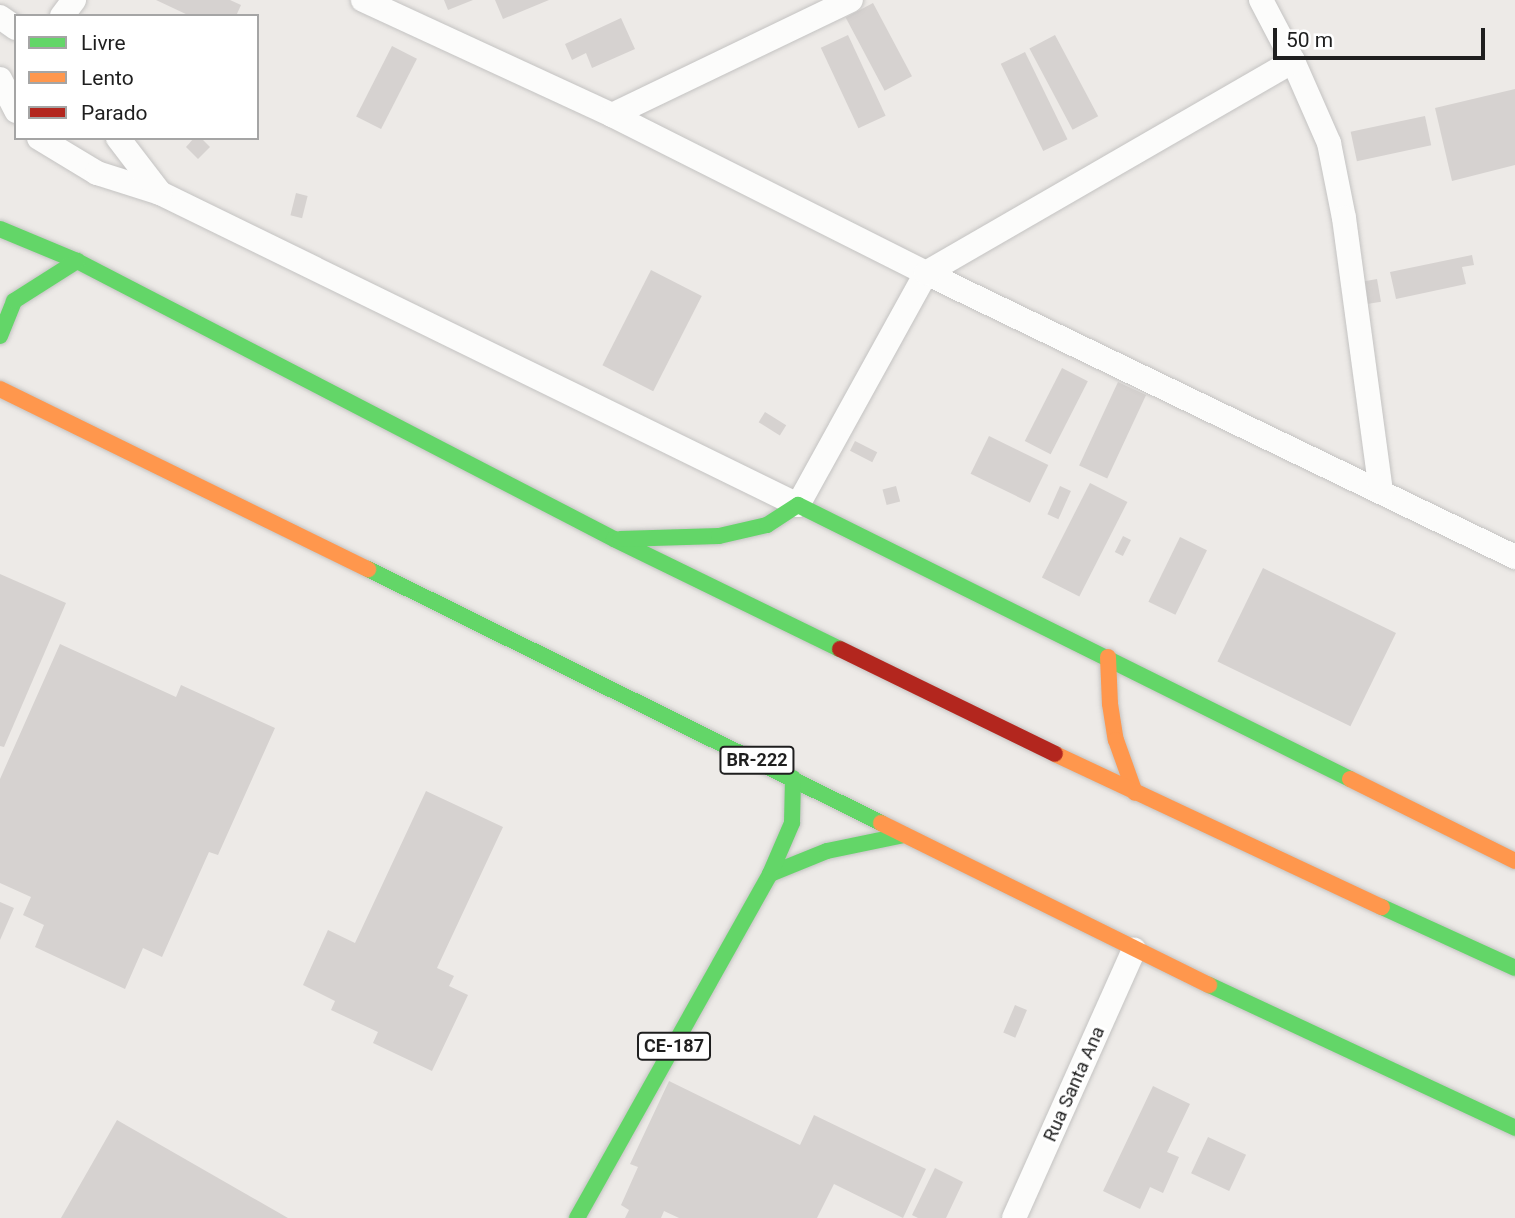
<!DOCTYPE html>
<style>
body{margin:0}
#map{position:relative;width:1515px;height:1218px;overflow:hidden;background:#edeae7;font-family:Roboto,sans-serif}
div>[style]{position:absolute}
.building>*{inset:0;background:#d6d2d0;transform-origin:0 0}
.roads{filter:drop-shadow(0 0 2px #c4c3c2) drop-shadow(0 0 2px #c4c3c2)}
.street>*{height:24px;margin:-12px;padding:0 12px;transform-origin:12px;border-radius:12px;background:#fcfcfb}
.fast>*{height:16px;margin:-8px;padding:0 8px;transform-origin:8px;border-radius:8px;background:#63d668}
.slow>*{height:16px;margin:-8px;padding:0 8px;transform-origin:8px;border-radius:8px;background:#ff974d}
.jam>*{height:16px;margin:-8px;padding:0 8px;transform-origin:8px;border-radius:8px;background:#b3261e}
span{translate:-50% -50%;white-space:nowrap;text-align:center;line-height:1.15;-webkit-text-stroke:6px #fff;paint-order:stroke}
.shield-label span{padding:2px 5px;background:#fff;border:2px solid;border-radius:5px;-webkit-text-stroke-width:0}
.shield-label{font-size:18px;color:#1f1f1f;font-weight:700}
.street-label{font-size:19px;color:#1f1f1f}
.legend{position:absolute;left:14px;top:14px;width:245px;height:126px;box-sizing:border-box;background:#fff;border:2px solid #a5a5a5;margin:0;padding:9px 12px;list-style:none;font-size:21px;color:#1f1f1f}
.legend li{display:flex;align-items:center;gap:14px;height:35px}
.legend b{width:35px;border:2px solid #a5a5a5}
.scale{position:absolute;left:1273px;top:28px;width:212px;height:32px;box-sizing:border-box;border:4px solid #1f1f1f;border-top:0;padding-left:9px;font-size:21px;line-height:24px;white-space:nowrap;color:#1f1f1f;-webkit-text-stroke:5px #fff;paint-order:stroke}
</style>
<div id="map">
<div class="building">
<i style="clip-path:polygon(156px 0,230px 0,241px 5px,236px 16px,190px 16px)"></i>
<i style="clip-path:polygon(444px 0,473px 0,448px 10px)"></i>
<i style="clip-path:polygon(495px 0,549px 0,503px 19px)"></i>
<i style="left:873px;top:3px;width:83px;height:31px;rotate:62deg"></i>
<i style="clip-path:polygon(621px 18px,635px 49px,592px 68px,586px 53px,572px 60px,565px 44px)"></i>
<i style="left:848px;top:35px;width:89px;height:30px;rotate:65deg"></i>
<i style="left:1055px;top:35px;width:92px;height:29px;rotate:62deg"></i>
<i style="left:392px;top:46px;width:28px;height:79px;rotate:27deg"></i>
<i style="left:1025px;top:52px;width:97px;height:27px;rotate:64deg"></i>
<i style="clip-path:polygon(1515px 89px,1515px 165px,1452px 181px,1435px 108px)"></i>
<i style="left:1425px;top:116px;width:30px;height:76px;rotate:78deg"></i>
<i style="clip-path:polygon(194px 138px,201px 138px,210px 147px,198px 159px,186px 147px)"></i>
<i style="left:296px;top:193px;width:12px;height:23px;rotate:14deg"></i>
<i style="clip-path:polygon(1472px 255px,1474px 265px,1462px 267px,1466px 284px,1396px 299px,1390px 272px)"></i>
<i style="left:651px;top:270px;width:57px;height:107px;rotate:27deg"></i>
<i style="left:1377px;top:279px;width:23px;height:20px;rotate:80deg"></i>
<i style="left:1062px;top:368px;width:29px;height:82px;rotate:27deg"></i>
<i style="left:1118px;top:382px;width:31px;height:92px;rotate:25deg"></i>
<i style="left:765px;top:412px;width:25px;height:12px;rotate:32deg"></i>
<i style="left:989px;top:436px;width:66px;height:42px;rotate:26deg"></i>
<i style="left:855px;top:441px;width:25px;height:11px;rotate:27deg"></i>
<i style="left:1090px;top:483px;width:42px;height:106px;rotate:27deg"></i>
<i style="left:896px;top:486px;width:16px;height:14px;rotate:75deg"></i>
<i style="left:1060px;top:486px;width:12px;height:31px;rotate:24deg"></i>
<i style="left:1123px;top:536px;width:9px;height:18px;rotate:27deg"></i>
<i style="left:1180px;top:537px;width:30px;height:72px;rotate:26deg"></i>
<i style="left:1263px;top:568px;width:148px;height:104px;rotate:26deg"></i>
<i style="clip-path:polygon(0 574px,66px 603px,4px 747px,0 746px)"></i>
<i style="clip-path:polygon(60px 644px,176px 697px,181px 685px,275px 728px,218px 855px,209px 852px,162px 957px,143px 948px,125px 989px,35px 947px,44px 925px,23px 915px,31px 897px,0 883px,0 779px)"></i>
<i style="clip-path:polygon(426px 791px,503px 827px,437px 968px,454px 976px,449px 986px,468px 995px,432px 1071px,373px 1043px,378px 1032px,331px 1010px,335px 1001px,303px 985px,328px 930px,355px 943px)"></i>
<i style="clip-path:polygon(0 902px,14px 908px,0 940px)"></i>
<i style="left:1015px;top:1005px;width:13px;height:30px;rotate:23deg"></i>
<i style="clip-path:polygon(669px 1081px,800px 1145px,814px 1115px,926px 1169px,903px 1218px,834px 1184px,817px 1218px,679px 1218px,664px 1211px,661px 1218px,625px 1218px,629px 1210px,621px 1205px,638px 1167px,630px 1164px)"></i>
<i style="clip-path:polygon(1153px 1086px,1190px 1104px,1167px 1152px,1179px 1157px,1163px 1193px,1150px 1187px,1140px 1209px,1103px 1191px)"></i>
<i style="clip-path:polygon(117px 1120px,288px 1218px,61px 1218px)"></i>
<i style="left:1208px;top:1137px;width:42px;height:40px;rotate:25deg"></i>
<i style="clip-path:polygon(935px 1168px,963px 1182px,946px 1218px,918px 1218px,912px 1215px)"></i>
</div>
<div class="roads">
<div class="street">
<i style="left:363px;top:0;width:274px;rotate:24.8deg"></i>
<i style="left:612px;top:115px;width:352px;rotate:26.7deg"></i>
<i style="left:926px;top:273px;width:654px;rotate:25.74deg"></i>
<i style="left:1261px;top:0;width:69px;rotate:62.3deg"></i>
<i style="left:1293px;top:61px;width:90px;rotate:66.3deg"></i>
<i style="left:1329px;top:143px;width:76px;rotate:78.7deg"></i>
<i style="left:1344px;top:218px;width:276px;rotate:82.3deg"></i>
<i style="left:62px;top:16px;width:20px;rotate:-53deg"></i>
<i style="left:0;top:17px;width:19px;rotate:35deg"></i>
<i style="left:0;top:79px;width:36px;rotate:63deg"></i>
<i style="left:612px;top:115px;width:265px;rotate:-25.7deg"></i>
<i style="left:39px;top:138px;width:68px;rotate:31.1deg"></i>
<i style="left:97px;top:173px;width:66px;rotate:17.6deg"></i>
<i style="left:160px;top:193px;width:710px;rotate:26.06deg"></i>
<i style="left:798px;top:505px;width:265px;rotate:-61.1deg"></i>
<i style="left:926px;top:273px;width:424px;rotate:-30deg"></i>
<i style="left:118px;top:138px;width:69px;rotate:52.6deg"></i>
<i style="left:1014px;top:1218px;width:294px;rotate:-65.9deg"></i>
</div>
<div class="fast">
<i style="left:0;top:229px;width:83px;rotate:22.6deg"></i>
<i style="left:77px;top:261px;width:605px;rotate:27.37deg"></i>
<i style="left:614px;top:539px;width:251px;rotate:26deg"></i>
<i style="left:0;top:336px;width:38px;rotate:-68deg"></i>
<i style="left:14px;top:301px;width:75px;rotate:-32.4deg"></i>
<i style="left:620px;top:539px;width:99px;rotate:-1.7deg"></i>
<i style="left:719px;top:536px;width:49px;rotate:-12.9deg"></i>
<i style="left:767px;top:525px;width:37px;rotate:-33deg"></i>
<i style="left:798px;top:505px;width:616px;rotate:26.4deg"></i>
<i style="left:368px;top:569px;width:572px;rotate:26.34deg"></i>
<i style="left:770px;top:874px;width:61px;rotate:-22deg"></i>
<i style="left:827px;top:851px;width:79px;rotate:-11.7deg"></i>
<i style="left:1382px;top:907px;width:146px;rotate:24.6deg"></i>
<i style="left:1209px;top:985px;width:338px;rotate:25deg"></i>
<i style="left:577px;top:1218px;width:394px;rotate:-60.7deg"></i>
<i style="left:770px;top:874px;width:56px;rotate:-66.7deg"></i>
<i style="left:792px;top:823px;width:45px;rotate:-88.7deg"></i>
</div>
<div class="slow">
<i style="left:0;top:389px;width:410px;rotate:26.1deg"></i>
<i style="left:1108px;top:657px;width:47px;rotate:87.6deg"></i>
<i style="left:1110px;top:704px;width:36px;rotate:81deg"></i>
<i style="left:1116px;top:740px;width:56px;rotate:70.3deg"></i>
<i style="left:1055px;top:754px;width:361px;rotate:25.1deg"></i>
<i style="left:1350px;top:779px;width:184px;rotate:26.4deg"></i>
<i style="left:881px;top:823px;width:366px;rotate:26.3deg"></i>
</div>
<div class="jam">
<i style="left:840px;top:649px;width:239px;rotate:26deg"></i>
</div>
</div>
<div class="shield-label">
<span style="left:757px;top:760px">BR-222</span>
<span style="left:674px;top:1046px">CE-187</span>
</div>
<div class="street-label">
<span style="left:1074px;top:1084px;rotate:-66deg">Rua Santa Ana</span>
</div>
<ul class="legend">
<li><b style="height:9px;background:#63d668"></b>Livre</li>
<li><b style="height:9px;background:#ff974d"></b>Lento</li>
<li><b style="height:9px;background:#b3261e"></b>Parado</li>
</ul>
<div class="scale">50 m</div>
</div>
